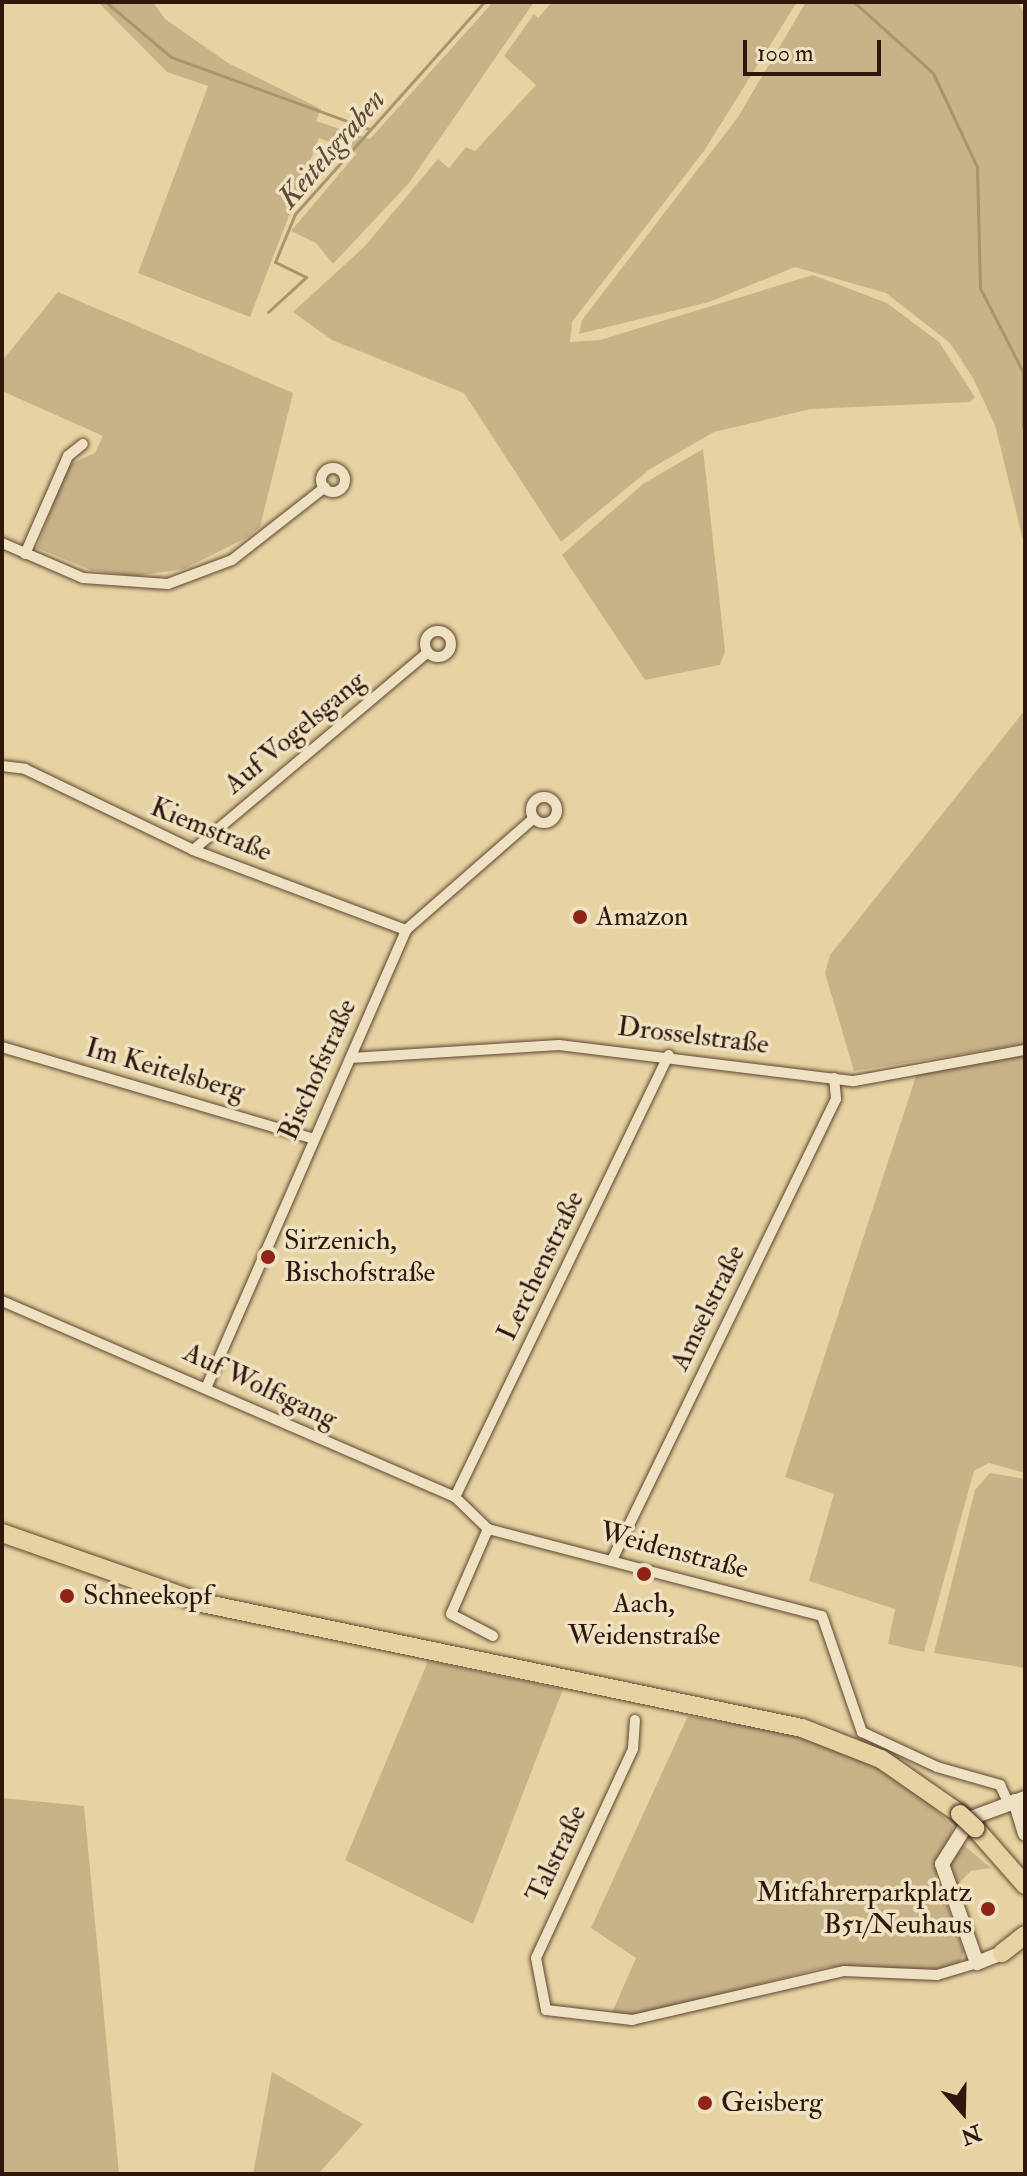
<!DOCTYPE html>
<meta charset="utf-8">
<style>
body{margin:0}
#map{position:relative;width:1027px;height:2176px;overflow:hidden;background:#e7d3a2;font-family:"IM FELL Double Pica",serif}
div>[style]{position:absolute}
.green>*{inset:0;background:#c8b389}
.stream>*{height:3px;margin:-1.5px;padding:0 1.5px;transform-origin:1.5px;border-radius:1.5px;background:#a99370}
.roads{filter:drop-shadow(0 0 2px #5e4633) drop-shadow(0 0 2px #5e4633)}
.minor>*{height:10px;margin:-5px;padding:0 5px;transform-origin:5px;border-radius:5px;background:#efe2c3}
.minor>.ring{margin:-5px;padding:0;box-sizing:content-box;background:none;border:10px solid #efe2c3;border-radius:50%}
.secondary>*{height:14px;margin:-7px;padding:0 7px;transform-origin:7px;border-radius:7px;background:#efe2c3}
.trunk>*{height:18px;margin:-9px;padding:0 9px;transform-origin:9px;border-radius:9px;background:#e7d3a2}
.bridges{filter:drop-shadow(0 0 2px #30170e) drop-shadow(0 0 2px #30170e)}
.trunk-bridge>*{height:18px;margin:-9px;padding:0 9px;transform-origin:9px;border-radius:9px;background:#e7d3a2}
.dots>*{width:22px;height:22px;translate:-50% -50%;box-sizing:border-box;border:4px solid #efe2c3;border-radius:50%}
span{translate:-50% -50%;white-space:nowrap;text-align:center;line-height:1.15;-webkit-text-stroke:7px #efe2c3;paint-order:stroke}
.street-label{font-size:28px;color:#30170e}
.poi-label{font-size:28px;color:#30170e}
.left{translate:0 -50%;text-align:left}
.right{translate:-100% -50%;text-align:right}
.water-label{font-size:30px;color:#604935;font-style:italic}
.frame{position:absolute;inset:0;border:4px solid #30170e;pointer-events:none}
.north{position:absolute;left:923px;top:2072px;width:80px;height:80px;-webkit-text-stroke:6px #efe2c3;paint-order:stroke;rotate:160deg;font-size:22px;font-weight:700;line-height:32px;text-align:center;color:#30170e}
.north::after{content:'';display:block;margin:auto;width:28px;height:36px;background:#30170e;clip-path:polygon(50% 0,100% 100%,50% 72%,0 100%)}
.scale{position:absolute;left:743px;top:40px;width:138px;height:36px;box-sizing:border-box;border:4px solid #30170e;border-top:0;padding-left:10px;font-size:24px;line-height:28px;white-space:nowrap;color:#30170e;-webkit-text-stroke:6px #efe2c3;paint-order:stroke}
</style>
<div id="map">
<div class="green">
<i style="clip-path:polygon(98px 2px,153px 2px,165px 19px,228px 63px,321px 109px,316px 121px,370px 139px,493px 2px,534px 2px,409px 183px,333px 264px,316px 243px,291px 231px,357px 153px,319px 138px,250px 317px,138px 273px,208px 86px,167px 72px)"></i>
<i style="clip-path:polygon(552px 2px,797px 2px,704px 151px,572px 322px,570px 342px,600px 340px,813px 275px,887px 303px,939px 342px,975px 397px,970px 402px,811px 409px,714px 432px,650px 469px,561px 542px,464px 393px,332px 340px,293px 312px,364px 247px,438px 159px,449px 168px,466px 147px,475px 151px,536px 85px,504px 56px,534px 14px,538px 18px)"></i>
<i style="clip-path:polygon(806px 2px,1018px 2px,1025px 15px,1025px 548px,995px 425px,973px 378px,950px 343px,886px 293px,795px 267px,709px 302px,579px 334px,582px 320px,738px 117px)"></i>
<i style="clip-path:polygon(58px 292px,293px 393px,260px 527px,248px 537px,184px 569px,135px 576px,91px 570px,37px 548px,68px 465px,95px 453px,103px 436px,2px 391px,2px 361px)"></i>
<i style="clip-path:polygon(703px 449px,725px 651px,720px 665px,645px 680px,562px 555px,643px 484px)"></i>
<i style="clip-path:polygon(1025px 710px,1025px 1044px,854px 1071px,825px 973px,830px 955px)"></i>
<i style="clip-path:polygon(1025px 1055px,1025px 1473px,989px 1463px,974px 1471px,924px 1652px,888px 1644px,895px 1609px,809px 1581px,834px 1494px,785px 1477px,917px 1073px)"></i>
<i style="clip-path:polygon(990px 1473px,1025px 1479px,1025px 1668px,934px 1653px,975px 1490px)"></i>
<i style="clip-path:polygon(428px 1661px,563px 1689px,473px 1924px,345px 1860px)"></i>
<i style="clip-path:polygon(688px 1716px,793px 1733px,868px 1762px,925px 1798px,953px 1827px,936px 1875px,964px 1951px,960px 1963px,935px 1970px,826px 1967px,642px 2014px,611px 2015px,636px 1958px,591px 1928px)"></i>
<i style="clip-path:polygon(2px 1798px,84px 1806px,119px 2174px,2px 2174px)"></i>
<i style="clip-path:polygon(960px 1842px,991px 1868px,971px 1871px,953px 1889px,949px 1864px)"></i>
<i style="clip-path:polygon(272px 2072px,363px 2124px,318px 2174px,253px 2174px)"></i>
</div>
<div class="stream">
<i style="left:106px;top:2px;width:85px;rotate:40.2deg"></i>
<i style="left:171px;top:57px;width:211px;rotate:20deg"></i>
<i style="left:854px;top:2px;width:106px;rotate:41.9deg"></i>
<i style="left:933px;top:73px;width:104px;rotate:64.9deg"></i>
<i style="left:977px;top:167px;width:121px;rotate:88.6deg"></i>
<i style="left:980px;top:288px;width:94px;rotate:62.9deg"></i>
<i style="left:1023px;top:372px;width:54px;rotate:90deg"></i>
<i style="left:268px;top:312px;width:52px;rotate:-42.6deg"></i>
<i style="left:306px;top:277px;width:34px;rotate:-154deg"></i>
<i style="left:275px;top:262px;width:52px;rotate:-67.4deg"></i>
<i style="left:295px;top:214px;width:284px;rotate:-48.3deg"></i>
</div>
<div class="roads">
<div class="minor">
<i class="ring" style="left:321px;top:468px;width:14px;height:14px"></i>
<i style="left:2px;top:543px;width:88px;rotate:23.4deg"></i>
<i style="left:83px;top:578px;width:85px;rotate:4deg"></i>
<i style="left:168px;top:584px;width:68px;rotate:-20.6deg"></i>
<i style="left:232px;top:560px;width:118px;rotate:-38.1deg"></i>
<i style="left:25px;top:554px;width:107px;rotate:-66.3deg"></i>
<i style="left:68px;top:456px;width:19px;rotate:-39deg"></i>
<i class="ring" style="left:425px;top:631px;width:16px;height:16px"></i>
<i style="left:2px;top:766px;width:23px;rotate:7deg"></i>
<i style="left:25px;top:769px;width:187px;rotate:25.7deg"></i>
<i style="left:193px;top:850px;width:228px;rotate:20.6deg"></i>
<i class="ring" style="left:531px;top:797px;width:16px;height:16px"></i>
<i style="left:193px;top:850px;width:307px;rotate:-40.1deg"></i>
<i style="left:2px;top:1047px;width:325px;rotate:16.4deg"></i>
<i style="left:351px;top:1058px;width:208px;rotate:-3.6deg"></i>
<i style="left:559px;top:1045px;width:297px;rotate:7deg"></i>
<i style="left:854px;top:1081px;width:174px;rotate:-10.3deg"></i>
<i style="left:2px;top:1301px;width:494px;rotate:23.4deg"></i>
<i style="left:455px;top:1497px;width:46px;rotate:44.1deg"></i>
<i style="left:207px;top:1386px;width:498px;rotate:-66.4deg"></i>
<i style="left:406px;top:930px;width:170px;rotate:-41.2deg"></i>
<i style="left:455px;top:1497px;width:491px;rotate:-64.2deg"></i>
<i style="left:613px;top:1558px;width:510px;rotate:-64.09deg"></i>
<i style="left:836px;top:1099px;width:21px;rotate:-95deg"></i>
<i style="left:493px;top:1636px;width:47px;rotate:-152.4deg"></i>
<i style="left:451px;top:1614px;width:93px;rotate:-66.5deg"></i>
<i style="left:488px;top:1529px;width:345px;rotate:14.6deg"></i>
<i style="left:822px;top:1616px;width:123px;rotate:71deg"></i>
<i style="left:862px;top:1732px;width:83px;rotate:25deg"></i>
<i style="left:937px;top:1767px;width:66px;rotate:15.9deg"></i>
<i style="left:1000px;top:1785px;width:19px;rotate:65deg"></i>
<i style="left:635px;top:1720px;width:29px;rotate:94deg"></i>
<i style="left:633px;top:1749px;width:230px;rotate:114.9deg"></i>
<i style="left:536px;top:1958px;width:53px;rotate:79.1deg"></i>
<i style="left:546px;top:2010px;width:87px;rotate:6.6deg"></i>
<i style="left:632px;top:2020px;width:218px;rotate:-13deg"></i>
<i style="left:844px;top:1971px;width:93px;rotate:2.5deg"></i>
<i style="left:937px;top:1975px;width:42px;rotate:-16.7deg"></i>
</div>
<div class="secondary">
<i style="left:1015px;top:1801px;width:34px;rotate:73deg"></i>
<i style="left:1002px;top:1953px;width:27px;rotate:158deg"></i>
<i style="left:977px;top:1963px;width:105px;rotate:-109.5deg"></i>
<i style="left:942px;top:1864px;width:54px;rotate:-57.8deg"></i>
<i style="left:971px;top:1818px;width:58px;rotate:-20.3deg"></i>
</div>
<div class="trunk">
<i style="left:2px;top:1533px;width:212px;rotate:19.3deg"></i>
<i style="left:202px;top:1603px;width:613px;rotate:11.77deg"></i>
<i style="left:802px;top:1728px;width:85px;rotate:21.4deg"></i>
<i style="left:881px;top:1759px;width:96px;rotate:34.8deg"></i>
<i style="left:975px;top:1828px;width:76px;rotate:48.7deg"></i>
<i style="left:1002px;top:1953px;width:29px;rotate:-38deg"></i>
</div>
</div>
<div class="bridges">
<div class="trunk-bridge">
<i style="left:960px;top:1814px;width:21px;rotate:43deg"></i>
</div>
</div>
<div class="dots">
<i style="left:580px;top:917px;background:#8f2418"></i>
<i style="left:268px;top:1257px;background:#8f2418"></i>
<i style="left:644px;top:1574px;background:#8f2418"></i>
<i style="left:67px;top:1596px;background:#8f2418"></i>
<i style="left:988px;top:1909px;background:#8f2418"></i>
<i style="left:705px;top:2103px;background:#8f2418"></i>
</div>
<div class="street-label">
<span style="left:295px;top:733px;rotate:-40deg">Auf Vogelsgang</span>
<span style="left:211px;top:830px;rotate:22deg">Kiemstraße</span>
<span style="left:693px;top:1036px;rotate:7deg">Drosselstraße</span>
<span style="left:165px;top:1070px;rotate:16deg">Im Keitelsberg</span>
<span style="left:318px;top:1070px;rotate:-66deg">Bischofstraße</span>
<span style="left:541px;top:1266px;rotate:-64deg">Lerchenstraße</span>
<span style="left:708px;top:1308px;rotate:-64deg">Amselstraße</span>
<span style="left:260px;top:1386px;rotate:25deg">Auf Wolfsgang</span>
<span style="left:674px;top:1551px;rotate:15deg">Weidenstraße</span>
<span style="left:557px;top:1854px;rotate:-65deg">Talstraße</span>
</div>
<div class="poi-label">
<span class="left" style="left:596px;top:917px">Amazon</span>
<span class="left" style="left:284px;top:1257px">Sirzenich,<br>Bischofstraße</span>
<span class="left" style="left:83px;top:1596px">Schneekopf</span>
<span style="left:644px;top:1620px">Aach,<br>Weidenstraße</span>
<span class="right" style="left:972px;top:1909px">Mitfahrerparkplatz<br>B51/Neuhaus</span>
<span class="left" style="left:721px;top:2103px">Geisberg</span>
</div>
<div class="water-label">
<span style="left:332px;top:149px;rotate:-49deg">Keitelsgraben</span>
</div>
<div class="frame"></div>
<div class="north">N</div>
<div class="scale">100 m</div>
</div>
